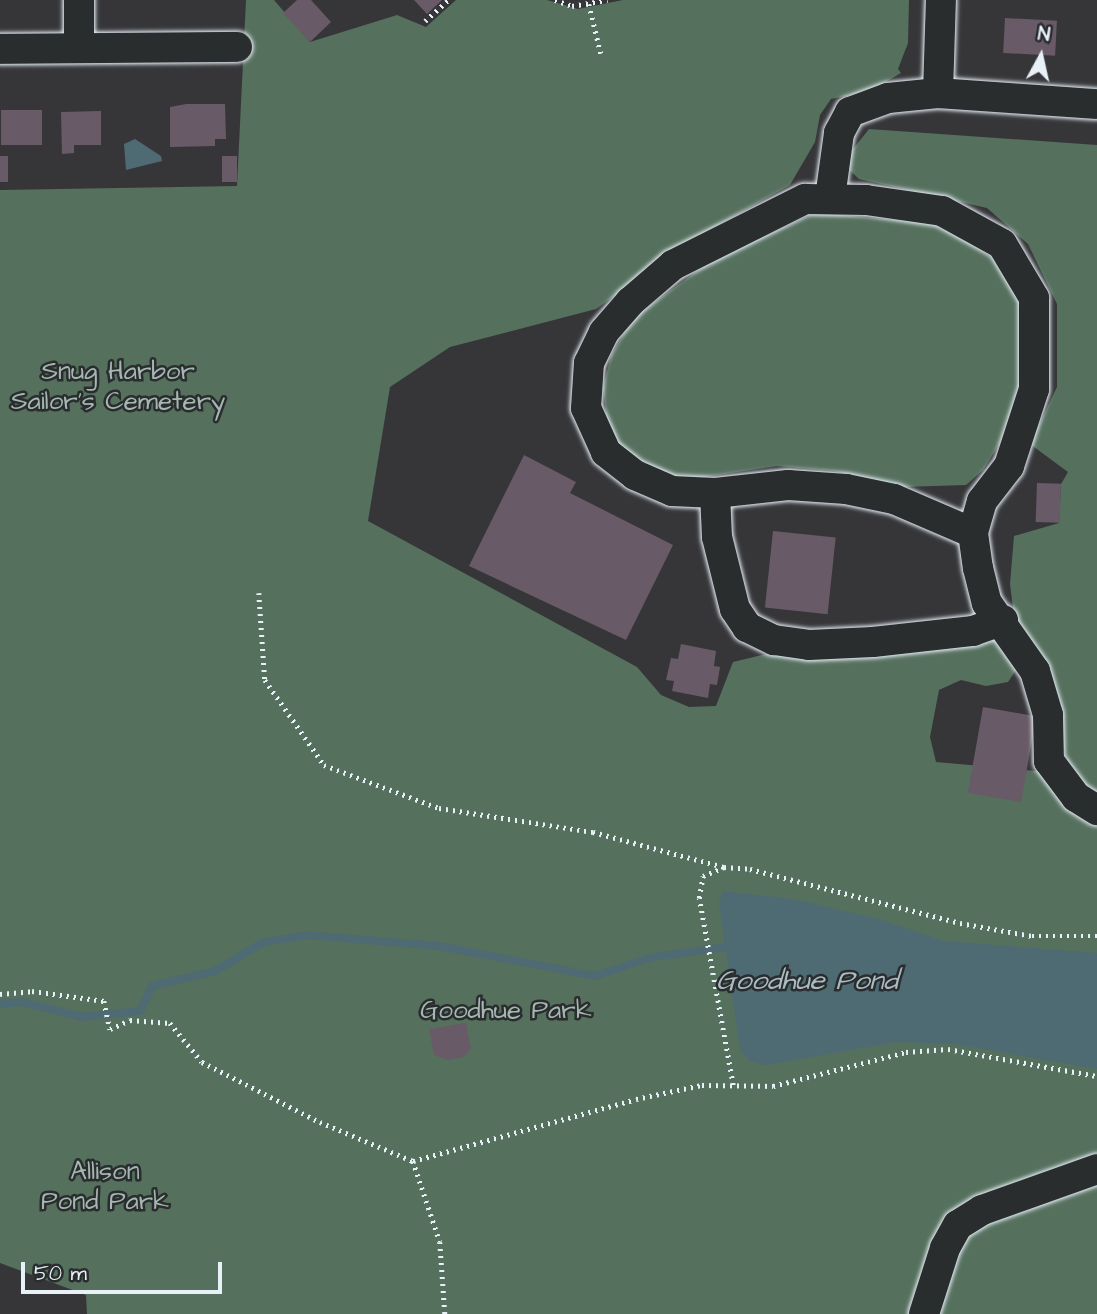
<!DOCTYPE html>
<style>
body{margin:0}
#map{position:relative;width:1097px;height:1314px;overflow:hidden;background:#363639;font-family:"Architects Daughter",sans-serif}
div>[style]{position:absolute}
.green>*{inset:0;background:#56705e}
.water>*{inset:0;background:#4e6a73}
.stream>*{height:8px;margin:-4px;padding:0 4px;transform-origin:4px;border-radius:4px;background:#4e6a73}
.building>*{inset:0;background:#685a67;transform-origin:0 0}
.path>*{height:4.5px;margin-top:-2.25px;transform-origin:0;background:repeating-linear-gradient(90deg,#e8f1f8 0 2px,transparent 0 7px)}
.roads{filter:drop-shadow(0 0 2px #e8f1f8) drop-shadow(0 0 2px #e8f1f8)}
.minor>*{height:30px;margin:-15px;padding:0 15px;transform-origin:15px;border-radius:15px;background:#2a2d2e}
span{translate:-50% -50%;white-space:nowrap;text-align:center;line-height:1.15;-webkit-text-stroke:5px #2a2d2e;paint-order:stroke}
.park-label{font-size:26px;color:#a6b7b3}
.water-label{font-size:28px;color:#aabbc3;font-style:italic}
.north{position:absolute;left:1006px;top:21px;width:70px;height:70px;-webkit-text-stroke:5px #2a2d2e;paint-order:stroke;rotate:8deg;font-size:19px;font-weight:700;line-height:28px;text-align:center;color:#e8f1f8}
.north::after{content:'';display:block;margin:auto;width:24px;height:32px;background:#e8f1f8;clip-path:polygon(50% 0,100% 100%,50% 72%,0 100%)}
.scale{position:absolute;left:21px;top:1262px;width:201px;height:32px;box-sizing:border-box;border:4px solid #e8f1f8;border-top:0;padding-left:9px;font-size:21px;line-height:24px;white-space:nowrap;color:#e8f1f8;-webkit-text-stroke:5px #2a2d2e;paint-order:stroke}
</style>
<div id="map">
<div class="green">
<i style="clip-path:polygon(246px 0,274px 0,310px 42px,397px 15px,426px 27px,456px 0,547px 0,578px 9px,623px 0,909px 0,908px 43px,898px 69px,901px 73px,870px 91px,831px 99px,820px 115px,815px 142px,790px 185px,696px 237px,596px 309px,450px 347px,390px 387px,368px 521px,637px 667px,661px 695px,689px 707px,716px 706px,733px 662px,770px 653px,1002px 640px,1018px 667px,1008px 682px,986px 686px,961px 680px,939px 690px,930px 737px,936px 762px,1070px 774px,1060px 730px,1013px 608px,1010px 584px,1014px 536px,1059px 523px,1061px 484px,1068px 472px,1030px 444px,1057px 387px,1057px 304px,1028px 244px,987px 208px,859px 179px,842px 163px,869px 129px,1097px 145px,1097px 1314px,87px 1314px,86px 1295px,0 1263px,0 190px,237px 186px)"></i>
<i style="clip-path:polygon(815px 213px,941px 224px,1003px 265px,1025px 318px,1020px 411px,983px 470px,966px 485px,902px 487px,835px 471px,777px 466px,685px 480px,663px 476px,634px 460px,616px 440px,607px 421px,603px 388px,611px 356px,633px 318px,711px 261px)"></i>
</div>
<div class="water">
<i style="clip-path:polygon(135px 139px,161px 156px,162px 161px,126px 170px,124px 144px)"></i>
<i style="clip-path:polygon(723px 891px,799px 900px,882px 920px,944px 941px,1097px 953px,1097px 1069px,955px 1044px,897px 1042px,764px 1065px,750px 1061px,740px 1050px,719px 903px)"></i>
</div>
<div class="stream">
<i style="left:0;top:1004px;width:22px;rotate:-5deg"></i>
<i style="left:22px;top:1002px;width:62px;rotate:14deg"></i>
<i style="left:82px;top:1017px;width:58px;rotate:-5.9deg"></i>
<i style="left:140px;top:1011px;width:28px;rotate:-64deg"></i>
<i style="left:152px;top:986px;width:65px;rotate:-13.4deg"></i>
<i style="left:215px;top:971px;width:57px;rotate:-30.6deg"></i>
<i style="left:264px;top:942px;width:44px;rotate:-9.2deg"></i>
<i style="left:307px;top:935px;width:132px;rotate:4.8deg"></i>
<i style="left:439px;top:946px;width:159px;rotate:10.9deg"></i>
<i style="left:595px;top:976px;width:61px;rotate:-18.1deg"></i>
<i style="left:653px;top:957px;width:74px;rotate:-7.8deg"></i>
</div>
<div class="building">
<i style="clip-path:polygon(297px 0,311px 0,331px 22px,310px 42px,283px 13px)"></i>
<i style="clip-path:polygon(414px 0,442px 0,427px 14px)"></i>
<i style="left:1005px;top:18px;width:52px;height:35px;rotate:3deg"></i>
<i style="clip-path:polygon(186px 104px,225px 104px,226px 139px,215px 139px,215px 146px,170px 147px,170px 107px)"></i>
<i style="left:1px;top:110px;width:41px;height:35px"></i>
<i style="clip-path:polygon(101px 111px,101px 145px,74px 145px,74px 153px,62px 154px,61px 112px)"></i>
<i style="left:0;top:156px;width:8px;height:26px"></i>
<i style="left:222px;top:156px;width:15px;height:26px"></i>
<i style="clip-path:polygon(524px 455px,576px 482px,570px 493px,673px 545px,626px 640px,469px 566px)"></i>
<i style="left:1037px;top:483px;width:24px;height:39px;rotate:2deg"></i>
<i style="left:773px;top:531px;width:63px;height:77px;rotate:6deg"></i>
<i style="clip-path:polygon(681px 644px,716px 651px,714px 666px,720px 667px,717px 685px,710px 684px,708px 698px,672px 691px,674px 681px,666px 680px,671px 658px,678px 659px)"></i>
<i style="left:983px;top:707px;width:54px;height:87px;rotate:10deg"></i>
<i style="clip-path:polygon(466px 1023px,471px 1049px,464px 1057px,448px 1060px,434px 1055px,429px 1029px)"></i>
</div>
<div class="path">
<i style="left:555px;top:0;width:18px;rotate:19deg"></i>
<i style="left:572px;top:6px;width:36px;rotate:-10deg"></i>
<i style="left:589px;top:4px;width:51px;rotate:76.5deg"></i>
<i style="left:425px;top:21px;width:31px;rotate:-42deg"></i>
<i style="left:259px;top:593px;width:87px;rotate:86.1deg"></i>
<i style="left:265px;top:680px;width:103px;rotate:55.2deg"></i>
<i style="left:324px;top:765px;width:123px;rotate:20.5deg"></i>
<i style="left:439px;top:808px;width:156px;rotate:8.9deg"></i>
<i style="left:593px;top:832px;width:136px;rotate:15deg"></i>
<i style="left:0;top:994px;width:32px;rotate:-5deg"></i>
<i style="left:32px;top:991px;width:73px;rotate:7.9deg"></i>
<i style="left:104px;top:1001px;width:29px;rotate:78deg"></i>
<i style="left:110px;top:1029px;width:22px;rotate:-24deg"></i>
<i style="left:130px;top:1020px;width:40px;rotate:4.3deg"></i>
<i style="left:170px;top:1023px;width:50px;rotate:50.6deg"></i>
<i style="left:202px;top:1062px;width:132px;rotate:27deg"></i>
<i style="left:320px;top:1122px;width:101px;rotate:22.8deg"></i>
<i style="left:413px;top:1161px;width:231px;rotate:-15.5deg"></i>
<i style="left:636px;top:1099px;width:67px;rotate:-12deg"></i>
<i style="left:702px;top:1085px;width:71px;rotate:0.8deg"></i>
<i style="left:773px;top:1086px;width:137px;rotate:-14.3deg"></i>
<i style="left:906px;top:1052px;width:42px;rotate:-4.1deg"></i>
<i style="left:948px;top:1049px;width:151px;rotate:10.3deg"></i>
<i style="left:733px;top:1085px;width:190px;rotate:-100.3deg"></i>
<i style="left:699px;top:898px;width:22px;rotate:-80deg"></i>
<i style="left:703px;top:876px;width:23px;rotate:-23deg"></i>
<i style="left:724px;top:867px;width:26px;rotate:4deg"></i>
<i style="left:750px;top:869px;width:217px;rotate:14.4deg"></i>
<i style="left:960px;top:923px;width:73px;rotate:10.2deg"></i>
<i style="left:1032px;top:936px;width:65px"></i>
<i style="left:413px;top:1161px;width:85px;rotate:71.6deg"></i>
<i style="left:440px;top:1242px;width:72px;rotate:86deg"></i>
</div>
<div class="roads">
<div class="minor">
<i style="left:79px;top:0;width:48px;rotate:90deg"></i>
<i style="left:0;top:49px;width:237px;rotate:-0.5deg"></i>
<i style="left:938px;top:93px;width:93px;rotate:-88.2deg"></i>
<i style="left:830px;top:198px;width:66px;rotate:-82.1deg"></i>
<i style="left:839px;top:133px;width:24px;rotate:-62deg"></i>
<i style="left:850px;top:112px;width:40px;rotate:-20.2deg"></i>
<i style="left:888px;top:98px;width:50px;rotate:-5.7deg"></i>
<i style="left:938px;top:93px;width:159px;rotate:4deg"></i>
<i style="left:715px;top:493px;width:44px;rotate:87.4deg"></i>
<i style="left:717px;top:537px;width:74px;rotate:76deg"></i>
<i style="left:735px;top:609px;width:22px;rotate:56deg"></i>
<i style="left:747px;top:627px;width:30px;rotate:26deg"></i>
<i style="left:774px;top:640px;width:35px;rotate:8deg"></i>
<i style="left:809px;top:645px;width:64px;rotate:-2.7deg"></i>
<i style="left:873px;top:642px;width:101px;rotate:-6.3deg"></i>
<i style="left:973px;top:631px;width:32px;rotate:-20deg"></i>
<i style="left:973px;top:533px;width:86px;rotate:-156.7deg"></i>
<i style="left:894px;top:499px;width:49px;rotate:-168.2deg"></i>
<i style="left:846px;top:489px;width:58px;rotate:-176.1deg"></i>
<i style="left:788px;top:485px;width:73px;rotate:173.7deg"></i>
<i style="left:715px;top:493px;width:43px;rotate:-177.3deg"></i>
<i style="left:672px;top:491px;width:40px;rotate:-156.6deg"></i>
<i style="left:635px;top:475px;width:37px;rotate:-142deg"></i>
<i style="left:606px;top:452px;width:48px;rotate:-114.4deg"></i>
<i style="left:586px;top:408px;width:45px;rotate:-86.2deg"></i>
<i style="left:589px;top:363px;width:34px;rotate:-64deg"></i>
<i style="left:604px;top:332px;width:40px;rotate:-49deg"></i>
<i style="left:630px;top:302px;width:57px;rotate:-40.7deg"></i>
<i style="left:673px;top:265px;width:148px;rotate:-26.6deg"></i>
<i style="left:805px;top:199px;width:61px;rotate:0.9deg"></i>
<i style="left:866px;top:200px;width:77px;rotate:8.2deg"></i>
<i style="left:942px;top:211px;width:68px;rotate:28.8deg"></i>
<i style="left:1002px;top:244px;width:63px;rotate:59.3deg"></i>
<i style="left:1034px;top:298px;width:91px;rotate:90deg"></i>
<i style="left:1034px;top:389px;width:81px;rotate:108deg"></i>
<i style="left:1009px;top:466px;width:44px;rotate:127.6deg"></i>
<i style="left:982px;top:501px;width:33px;rotate:106deg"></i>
<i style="left:973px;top:533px;width:35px;rotate:82deg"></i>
<i style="left:978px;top:568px;width:36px;rotate:76deg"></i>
<i style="left:987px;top:603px;width:83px;rotate:54.8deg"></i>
<i style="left:1035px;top:671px;width:46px;rotate:73.5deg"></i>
<i style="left:1048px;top:715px;width:46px;rotate:88.8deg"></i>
<i style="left:1049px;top:761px;width:45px;rotate:53.1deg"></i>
<i style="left:1076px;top:797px;width:25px;rotate:32deg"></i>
<i style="left:924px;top:1314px;width:69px;rotate:-72.3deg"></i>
<i style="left:945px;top:1248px;width:26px;rotate:-61deg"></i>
<i style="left:958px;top:1225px;width:28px;rotate:-32deg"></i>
<i style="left:982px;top:1210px;width:122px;rotate:-19.6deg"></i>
</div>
</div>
<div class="park-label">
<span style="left:118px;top:387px">Snug Harbor<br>Sailor's Cemetery</span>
<span style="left:506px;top:1011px">Goodhue Park</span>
<span style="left:105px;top:1187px">Allison<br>Pond Park</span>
</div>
<div class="water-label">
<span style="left:807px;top:981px">Goodhue Pond</span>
</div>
<div class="north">N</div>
<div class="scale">50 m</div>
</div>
